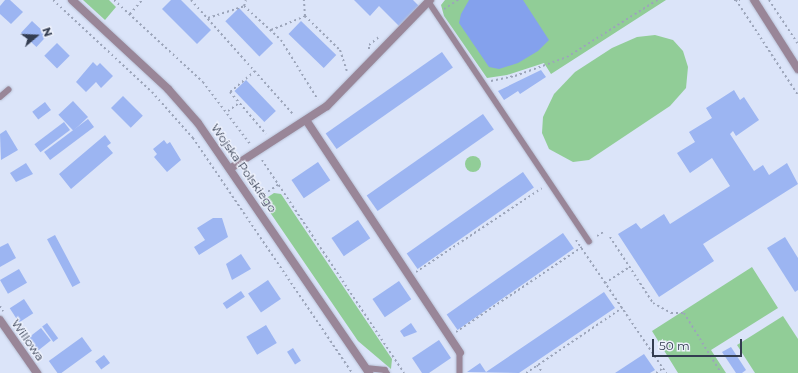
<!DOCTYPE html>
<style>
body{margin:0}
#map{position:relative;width:798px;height:373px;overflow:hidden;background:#dbe4f9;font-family:Montserrat,sans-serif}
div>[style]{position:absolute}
.green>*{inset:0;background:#91cd97}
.round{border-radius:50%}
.water>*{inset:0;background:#84a1ed}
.building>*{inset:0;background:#9cb5f2;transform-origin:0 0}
.path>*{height:2px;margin-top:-1px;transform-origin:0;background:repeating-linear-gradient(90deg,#9ca5ba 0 2px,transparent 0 5px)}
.roads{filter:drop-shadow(0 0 1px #b9c2d7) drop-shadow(0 0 1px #b9c2d7)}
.service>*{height:5.5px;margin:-2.75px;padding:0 2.75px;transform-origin:2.75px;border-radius:2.75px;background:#998698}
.minor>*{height:8px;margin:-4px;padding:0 4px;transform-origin:4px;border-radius:4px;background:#998698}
.tertiary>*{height:8px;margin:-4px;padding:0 4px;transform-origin:4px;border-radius:4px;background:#998698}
span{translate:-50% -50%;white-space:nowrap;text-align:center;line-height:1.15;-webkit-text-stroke:3px #edf1fc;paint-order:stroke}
.street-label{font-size:12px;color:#333c50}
.north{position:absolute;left:16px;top:16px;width:40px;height:40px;-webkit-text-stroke:3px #edf1fc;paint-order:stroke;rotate:71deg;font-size:11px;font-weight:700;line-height:16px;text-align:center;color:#333c50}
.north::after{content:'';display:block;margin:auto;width:14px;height:18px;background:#333c50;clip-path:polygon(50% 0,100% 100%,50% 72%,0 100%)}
.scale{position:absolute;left:652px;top:339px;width:90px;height:18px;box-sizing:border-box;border:2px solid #333c50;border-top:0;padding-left:5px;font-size:12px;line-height:14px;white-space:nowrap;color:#333c50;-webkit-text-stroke:3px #edf1fc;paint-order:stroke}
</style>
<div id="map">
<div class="green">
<i style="clip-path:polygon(83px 0,109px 0,116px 7px,105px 20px)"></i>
<i style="clip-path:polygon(445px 0,666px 0,551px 74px,544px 63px,507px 75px,487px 78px,444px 16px,441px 5px)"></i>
<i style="clip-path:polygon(655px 35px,673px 40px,683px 51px,688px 67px,686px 88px,670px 106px,589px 160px,573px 162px,549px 149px,542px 133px,543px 117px,554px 94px,575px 72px,612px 48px,637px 37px)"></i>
<i class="round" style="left:465px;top:156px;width:16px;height:16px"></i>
<i style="clip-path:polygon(274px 193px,281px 194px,392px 359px,391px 369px,358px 341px,265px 205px,262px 201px)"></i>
<i style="clip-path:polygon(752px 267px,778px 308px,711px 350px,726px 373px,678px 373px,652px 331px)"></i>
<i style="clip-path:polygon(783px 316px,798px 339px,798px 373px,755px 373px,737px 345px)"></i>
</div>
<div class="water">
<i style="clip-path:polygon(469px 0,523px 0,549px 40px,538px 51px,518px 63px,499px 69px,489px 67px,459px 23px,461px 14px)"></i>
</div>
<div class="building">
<i style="clip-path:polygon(5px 0,10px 0,23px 12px,11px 24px,0 14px,0 6px)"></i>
<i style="clip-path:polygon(171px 0,181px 0,211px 30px,197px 44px,162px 9px)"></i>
<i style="clip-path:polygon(354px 0,413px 0,419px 6px,399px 26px,379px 6px,370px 16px)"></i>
<i style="left:239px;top:8px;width:49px;height:19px;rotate:46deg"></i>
<i style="left:32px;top:21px;width:21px;height:16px;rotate:43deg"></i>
<i style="left:301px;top:21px;width:49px;height:18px;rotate:44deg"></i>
<i style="left:57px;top:43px;width:18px;height:18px;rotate:45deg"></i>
<i style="left:442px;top:52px;width:19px;height:142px;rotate:55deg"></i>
<i style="clip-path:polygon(93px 62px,97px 66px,100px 63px,113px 76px,101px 88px,96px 82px,86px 92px,76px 82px)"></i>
<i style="clip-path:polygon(541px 70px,546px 77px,520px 94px,518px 91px,504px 100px,498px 91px)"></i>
<i style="left:246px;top:80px;width:43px;height:16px;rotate:46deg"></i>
<i style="clip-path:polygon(734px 90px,740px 100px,744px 97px,759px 120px,736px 136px,733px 131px,730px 134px,754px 171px,763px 165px,769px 175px,787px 163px,798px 184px,703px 244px,714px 261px,659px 297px,618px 234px,636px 223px,641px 229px,664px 214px,670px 224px,730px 186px,712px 158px,690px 173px,677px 153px,695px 142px,689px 132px,712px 118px,706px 108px)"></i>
<i style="left:123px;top:96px;width:28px;height:17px;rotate:45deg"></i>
<i style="left:73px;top:101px;width:22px;height:20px;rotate:47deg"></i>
<i style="left:45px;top:102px;width:10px;height:16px;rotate:53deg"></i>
<i style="left:483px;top:114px;width:19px;height:142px;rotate:55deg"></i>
<i style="left:88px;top:119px;width:10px;height:55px;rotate:53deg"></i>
<i style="left:64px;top:122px;width:10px;height:37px;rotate:53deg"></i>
<i style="clip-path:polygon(6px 130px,18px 150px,1px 160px,0 134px)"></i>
<i style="clip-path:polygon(105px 135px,111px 143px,107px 146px,113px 153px,71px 189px,59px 174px)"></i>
<i style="clip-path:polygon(164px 140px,167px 144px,170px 142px,181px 160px,167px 172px,154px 157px,157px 154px,153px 149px)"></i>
<i style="left:318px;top:162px;width:22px;height:32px;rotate:56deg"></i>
<i style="clip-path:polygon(26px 163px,33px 174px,16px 182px,10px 173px)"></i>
<i style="left:523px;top:172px;width:19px;height:142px;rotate:55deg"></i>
<i style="clip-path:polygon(213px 218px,222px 218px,228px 237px,199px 255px,194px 247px,205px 240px,197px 228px)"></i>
<i style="left:358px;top:220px;width:22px;height:32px;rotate:56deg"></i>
<i style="left:563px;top:233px;width:19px;height:142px;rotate:55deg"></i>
<i style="left:55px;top:235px;width:54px;height:9px;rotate:62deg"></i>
<i style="clip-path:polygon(785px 237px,798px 258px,798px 290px,795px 292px,767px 248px)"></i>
<i style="clip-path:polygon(8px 243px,16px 258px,0 267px,0 247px)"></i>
<i style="clip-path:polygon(241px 254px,251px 269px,232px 280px,226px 264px)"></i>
<i style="left:19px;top:269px;width:16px;height:22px;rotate:60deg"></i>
<i style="left:268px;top:280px;width:23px;height:24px;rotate:56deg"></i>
<i style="left:399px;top:281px;width:22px;height:32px;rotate:56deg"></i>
<i style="left:241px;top:291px;width:7px;height:22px;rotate:56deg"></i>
<i style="clip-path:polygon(604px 292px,615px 308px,519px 373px,467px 372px,480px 363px,486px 372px)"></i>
<i style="left:24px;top:299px;width:17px;height:17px;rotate:57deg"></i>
<i style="left:47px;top:323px;width:19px;height:6px;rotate:54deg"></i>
<i style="clip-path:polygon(411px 323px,417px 332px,404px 337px,400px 331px)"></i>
<i style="left:266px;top:325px;width:21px;height:23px;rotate:59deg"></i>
<i style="left:41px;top:328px;width:16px;height:16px;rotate:52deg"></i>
<i style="left:82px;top:337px;width:17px;height:41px;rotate:54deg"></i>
<i style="clip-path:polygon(439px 340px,451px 358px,429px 373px,422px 373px,412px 358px)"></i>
<i style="clip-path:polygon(731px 347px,746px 370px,742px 373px,736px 373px,722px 352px)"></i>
<i style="left:293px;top:348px;width:15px;height:7px;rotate:58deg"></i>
<i style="clip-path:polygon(644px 354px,655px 370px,650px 373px,615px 373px)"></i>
<i style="left:104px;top:355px;width:10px;height:11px;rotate:53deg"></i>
</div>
<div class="path">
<i style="left:53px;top:0;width:135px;rotate:42.9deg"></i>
<i style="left:152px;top:92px;width:62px;rotate:48.3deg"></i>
<i style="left:193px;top:138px;width:284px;rotate:55.9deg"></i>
<i style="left:114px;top:0;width:121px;rotate:42.7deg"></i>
<i style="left:203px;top:82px;width:78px;rotate:52.8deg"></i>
<i style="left:191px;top:0;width:154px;rotate:48.2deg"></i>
<i style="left:734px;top:0;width:6px"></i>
<i style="left:736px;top:0;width:113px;rotate:56.9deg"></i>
<i style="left:769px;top:0;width:53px;rotate:56.6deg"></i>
<i style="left:244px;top:6px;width:50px;rotate:42.6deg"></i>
<i style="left:281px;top:40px;width:70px;rotate:58.3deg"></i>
<i style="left:244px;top:6px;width:6px;rotate:-72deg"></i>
<i style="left:444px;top:9px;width:17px;rotate:-33deg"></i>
<i style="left:130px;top:14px;width:18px;rotate:-49deg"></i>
<i style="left:305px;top:16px;width:49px;rotate:44.2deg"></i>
<i style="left:340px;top:50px;width:22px;rotate:72deg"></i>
<i style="left:208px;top:18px;width:38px;rotate:-18deg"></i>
<i style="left:271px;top:30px;width:37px;rotate:-22deg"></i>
<i style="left:305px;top:16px;width:16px;rotate:-94deg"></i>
<i style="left:369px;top:49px;width:4px;rotate:-90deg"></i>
<i style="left:369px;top:45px;width:14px;rotate:-39deg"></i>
<i style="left:255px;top:71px;width:33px;rotate:140deg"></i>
<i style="left:230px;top:92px;width:55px;rotate:49.4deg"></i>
<i style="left:491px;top:81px;width:25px;rotate:-12deg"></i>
<i style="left:515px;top:76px;width:55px;rotate:-20.1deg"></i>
<i style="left:567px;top:57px;width:107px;rotate:-32.3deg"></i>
<i style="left:228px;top:111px;width:14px;rotate:-36deg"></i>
<i style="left:262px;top:160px;width:256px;rotate:56.3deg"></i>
<i style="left:260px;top:197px;width:22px;rotate:-34deg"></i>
<i style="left:597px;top:236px;width:9px;rotate:-32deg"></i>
<i style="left:610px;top:237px;width:79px;rotate:56.9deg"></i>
<i style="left:653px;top:303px;width:21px;rotate:29deg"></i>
<i style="left:671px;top:313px;width:13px"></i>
<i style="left:684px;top:313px;width:70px;rotate:58.3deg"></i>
<i style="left:576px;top:240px;width:161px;rotate:55.9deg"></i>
<i style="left:416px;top:272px;width:151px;rotate:-33.7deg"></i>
<i style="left:605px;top:283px;width:30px;rotate:-33deg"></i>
<i style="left:0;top:306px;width:6px;rotate:59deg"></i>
<i style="left:456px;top:332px;width:152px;rotate:-34deg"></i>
<i style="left:537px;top:365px;width:10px;rotate:53deg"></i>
<i style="left:526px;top:373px;width:116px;rotate:-34.1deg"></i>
<i style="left:656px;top:373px;width:9px;rotate:-36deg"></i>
</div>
<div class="roads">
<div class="service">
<i style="left:429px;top:2px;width:288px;rotate:56.2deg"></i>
<i style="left:0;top:97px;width:11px;rotate:-41deg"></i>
<i style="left:460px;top:353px;width:20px;rotate:90deg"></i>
<i style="left:366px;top:368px;width:19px;rotate:6deg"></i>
<i style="left:385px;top:370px;width:4px;rotate:56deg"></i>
</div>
<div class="minor">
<i style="left:754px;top:0;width:82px;rotate:57.5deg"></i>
<i style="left:306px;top:120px;width:279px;rotate:56.5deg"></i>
<i style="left:231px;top:168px;width:114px;rotate:-32.9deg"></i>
<i style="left:327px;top:106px;width:148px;rotate:-45.8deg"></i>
<i style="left:0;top:320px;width:65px;rotate:55.1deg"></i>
</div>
<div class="tertiary">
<i style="left:72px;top:0;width:131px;rotate:42.8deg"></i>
<i style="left:168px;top:89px;width:45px;rotate:48.6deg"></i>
<i style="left:198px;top:123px;width:303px;rotate:55.6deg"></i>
</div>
</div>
<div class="street-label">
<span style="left:244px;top:168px;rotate:55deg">Wojska Polskiego</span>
<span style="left:28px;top:340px;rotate:55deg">Willowa</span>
</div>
<div class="north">N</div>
<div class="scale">50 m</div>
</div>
